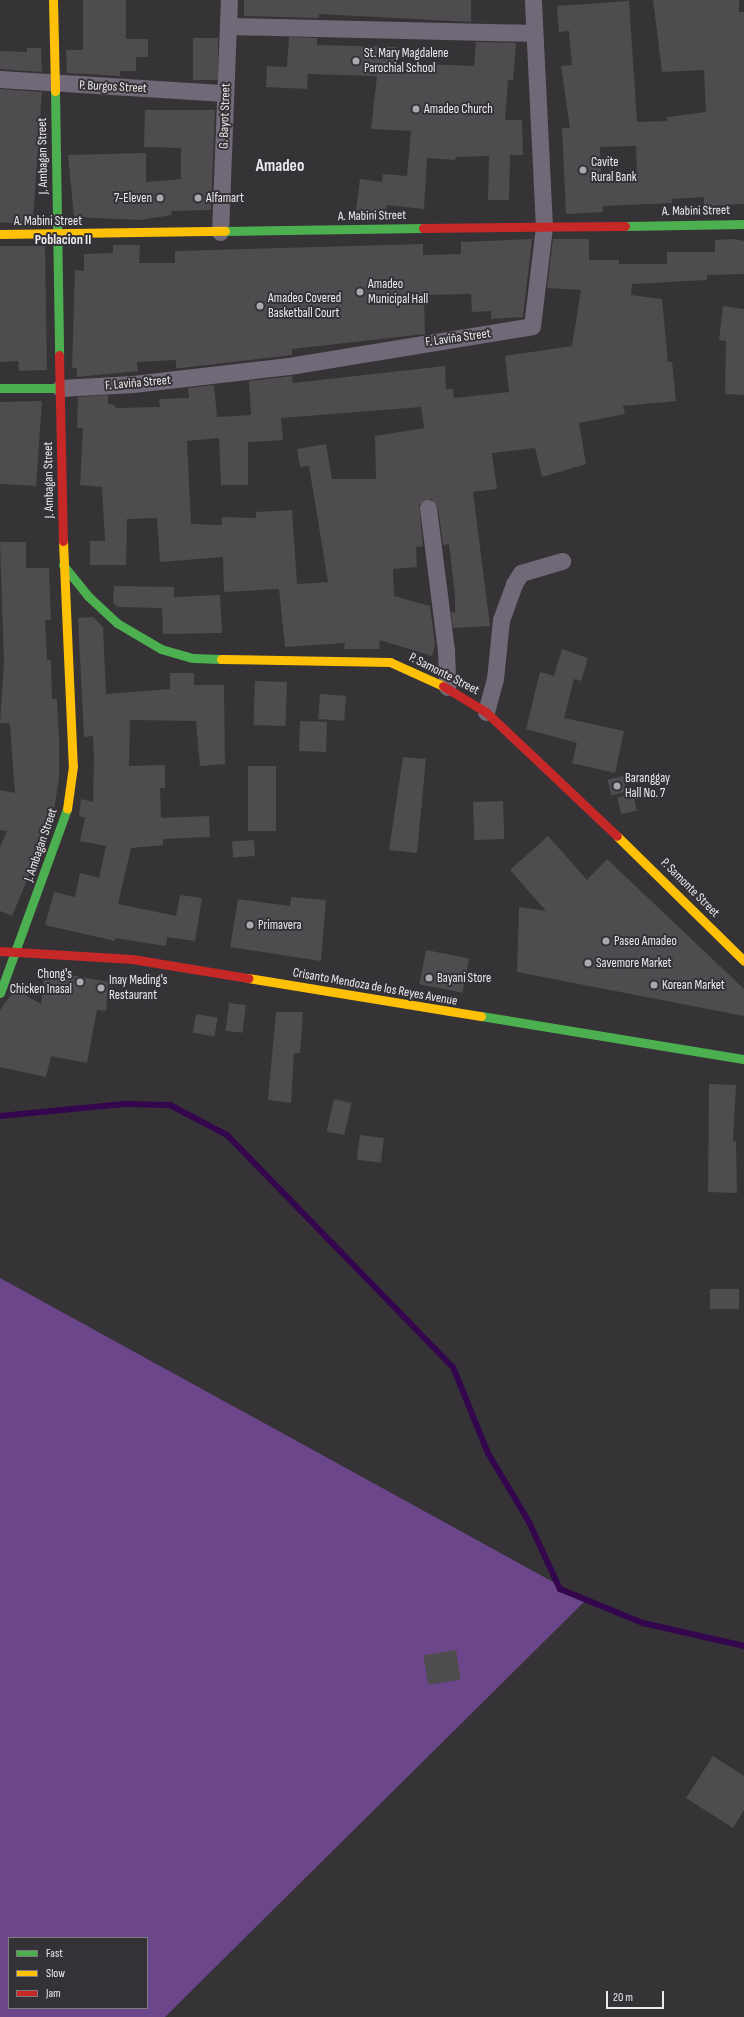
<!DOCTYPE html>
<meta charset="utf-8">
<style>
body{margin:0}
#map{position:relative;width:744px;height:2017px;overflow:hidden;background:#353336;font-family:"Sofia Sans Condensed",sans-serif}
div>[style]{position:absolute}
.forest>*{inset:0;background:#6c468b}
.stream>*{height:6px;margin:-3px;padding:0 3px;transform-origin:3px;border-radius:3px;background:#33064d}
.building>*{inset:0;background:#4e4c4e;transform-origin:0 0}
.street>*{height:17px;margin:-8.5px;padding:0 8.5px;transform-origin:8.5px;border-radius:8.5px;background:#716977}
.fast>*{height:9px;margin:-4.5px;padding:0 4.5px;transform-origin:4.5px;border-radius:4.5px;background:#4caf50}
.slow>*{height:9px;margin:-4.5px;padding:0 4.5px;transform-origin:4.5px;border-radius:4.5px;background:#ffc107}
.jam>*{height:9px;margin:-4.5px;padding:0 4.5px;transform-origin:4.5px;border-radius:4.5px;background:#c62828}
.dots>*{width:11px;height:11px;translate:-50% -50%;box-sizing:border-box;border:2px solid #353237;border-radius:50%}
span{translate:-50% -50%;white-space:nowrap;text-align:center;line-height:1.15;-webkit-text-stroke:4px #353237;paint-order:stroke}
.poi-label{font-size:13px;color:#ebe9ec}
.left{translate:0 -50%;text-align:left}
.right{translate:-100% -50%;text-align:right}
.street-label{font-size:13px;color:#ebe9ec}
.neighbourhood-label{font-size:14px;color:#ebe9ec;font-weight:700}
.district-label{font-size:17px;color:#ebe9ec;font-weight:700}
.legend{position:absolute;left:8px;top:1937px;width:140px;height:72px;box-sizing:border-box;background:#353237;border:1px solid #7e7b7f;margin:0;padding:5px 7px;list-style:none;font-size:12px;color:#ebe9ec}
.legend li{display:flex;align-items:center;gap:8px;height:20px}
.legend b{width:20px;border:1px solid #7e7b7f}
.scale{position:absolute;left:606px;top:1991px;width:58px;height:18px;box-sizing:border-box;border:2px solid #ebe9ec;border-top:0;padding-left:5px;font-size:12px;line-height:14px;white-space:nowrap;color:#ebe9ec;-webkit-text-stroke:3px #353237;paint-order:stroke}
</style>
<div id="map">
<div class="forest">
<i style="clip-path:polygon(evenodd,0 1278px,586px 1600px,165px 2017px,0 2017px,0 1278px,9px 1938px,147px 1938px,147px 2008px,9px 2008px,9px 1938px)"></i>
</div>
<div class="stream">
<i style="left:0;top:1116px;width:125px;rotate:-5.5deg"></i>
<i style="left:124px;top:1104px;width:46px;rotate:1.2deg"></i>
<i style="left:170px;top:1105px;width:64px;rotate:27.8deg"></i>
<i style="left:227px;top:1135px;width:324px;rotate:45.8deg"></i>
<i style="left:453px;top:1367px;width:93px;rotate:67.9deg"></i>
<i style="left:488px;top:1453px;width:80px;rotate:59.3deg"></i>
<i style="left:529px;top:1522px;width:74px;rotate:65.2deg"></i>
<i style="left:560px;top:1589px;width:90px;rotate:22.3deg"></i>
<i style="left:643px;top:1623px;width:104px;rotate:12.8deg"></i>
</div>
<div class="building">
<i style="clip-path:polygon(83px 0,126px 0,126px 39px,148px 39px,148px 57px,136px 57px,136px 71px,120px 71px,120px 76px,67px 73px,66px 50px,83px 50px)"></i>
<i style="clip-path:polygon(244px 0,471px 0,471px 22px,319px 14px,319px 18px,244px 16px)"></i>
<i style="clip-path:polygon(evenodd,653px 0,739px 0,739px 12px,744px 12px,744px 204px,704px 206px,704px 197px,672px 199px,672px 203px,603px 206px,603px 212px,566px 214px,562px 128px,570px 128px,561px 66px,572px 65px,569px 31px,559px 32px,557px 6px,629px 1px,637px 122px,667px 121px,667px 117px,706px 112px,704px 70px,662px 72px,653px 0,636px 146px,637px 176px,601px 178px,600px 147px,636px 146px)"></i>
<i style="clip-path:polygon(289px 37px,317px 38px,317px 45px,397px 47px,396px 63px,474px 66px,476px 42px,516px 43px,513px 80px,508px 80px,505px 120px,522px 120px,523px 155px,510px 155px,509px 200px,488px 200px,489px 156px,456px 157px,455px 160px,427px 158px,424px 209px,387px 205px,386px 212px,356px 210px,360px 179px,382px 182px,383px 174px,407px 176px,411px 131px,371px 129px,377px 76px,308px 74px,307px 89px,266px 87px,267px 66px,287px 67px)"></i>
<i style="left:193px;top:38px;width:25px;height:42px"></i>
<i style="clip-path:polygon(27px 48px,41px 48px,42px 72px,0 69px,0 51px,27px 52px)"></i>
<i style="left:0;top:89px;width:42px;height:133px;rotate:4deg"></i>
<i style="clip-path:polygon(145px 110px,215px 110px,211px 210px,171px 211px,172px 215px,140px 220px,74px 217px,68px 155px,146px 153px,146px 182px,181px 179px,181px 148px,144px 147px)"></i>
<i style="clip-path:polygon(532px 239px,523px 317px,491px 319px,491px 311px,472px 312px,471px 294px,424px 295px,425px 334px,292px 349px,292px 355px,181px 368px,176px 368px,176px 360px,137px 362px,138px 371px,77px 377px,77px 368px,72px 368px,75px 270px,84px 271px,84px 254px,113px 253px,113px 245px,140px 245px,139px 263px,175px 263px,175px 251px,423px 244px,423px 255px,461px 254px,461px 242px)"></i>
<i style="clip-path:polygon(evenodd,553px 239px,589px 239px,589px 260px,619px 260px,619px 264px,667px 264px,667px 252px,715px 252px,715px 240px,734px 239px,744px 241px,744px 274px,707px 275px,707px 280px,632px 284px,631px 295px,662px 299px,668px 362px,672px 362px,676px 401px,623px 406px,625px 414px,579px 423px,586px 464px,559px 472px,542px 477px,535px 448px,492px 453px,497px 489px,473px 492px,490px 626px,453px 628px,451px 612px,455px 613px,455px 596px,449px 544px,443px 545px,438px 507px,431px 499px,419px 505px,423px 546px,416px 547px,417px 567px,393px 569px,394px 596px,430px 606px,435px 644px,432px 656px,380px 640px,379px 649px,344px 649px,345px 643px,285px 647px,279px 589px,224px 592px,223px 557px,160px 562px,157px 518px,127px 519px,126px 565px,90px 565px,90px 541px,105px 541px,102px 487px,80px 485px,83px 428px,77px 428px,78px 397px,108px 395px,108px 404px,115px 405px,115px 408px,160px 407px,159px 399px,189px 398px,188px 388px,214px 385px,217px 417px,251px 415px,249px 381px,292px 376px,293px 383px,445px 366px,446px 389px,453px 389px,454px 398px,509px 392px,505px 356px,572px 346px,581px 290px,547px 288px,553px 239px,421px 407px,424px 428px,375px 436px,376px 479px,332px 479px,326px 444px,297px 449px,300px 467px,309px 466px,328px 582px,297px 584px,292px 510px,256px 512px,256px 518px,222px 517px,222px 525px,191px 524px,187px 441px,219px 438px,221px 485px,248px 485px,248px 442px,283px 440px,281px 418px,421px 407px)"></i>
<i style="clip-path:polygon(0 246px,45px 246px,47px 370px,19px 371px,18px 361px,0 362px)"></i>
<i style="clip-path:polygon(723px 306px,744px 309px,744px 395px,725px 394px,726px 341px,719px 340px)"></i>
<i style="clip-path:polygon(42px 401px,36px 486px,0 484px,0 402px)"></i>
<i style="clip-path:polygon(0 542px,26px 542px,26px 568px,49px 568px,51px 620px,45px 620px,47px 660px,51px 660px,52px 699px,57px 699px,59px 739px,59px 779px,52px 821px,12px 916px,0 911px,0 847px,7px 831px,0 830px,0 790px,15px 793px,10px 726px,9px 723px,0 723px,4px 662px)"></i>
<i style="clip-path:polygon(114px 586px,174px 587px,174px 597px,220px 595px,222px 633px,163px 634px,162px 608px,118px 607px,113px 603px)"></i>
<i style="clip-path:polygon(93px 617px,103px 627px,106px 694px,170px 689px,170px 673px,194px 673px,194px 685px,224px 685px,225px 764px,200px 766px,196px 721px,130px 720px,129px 766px,165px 765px,165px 788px,160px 788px,161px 818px,209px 816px,210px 837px,163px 839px,163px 845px,131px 848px,118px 904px,176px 916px,180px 895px,202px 898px,195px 941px,167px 937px,166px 946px,115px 938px,115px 941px,45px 925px,54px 892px,75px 897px,80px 873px,99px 878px,106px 846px,80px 841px,85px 818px,79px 816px,81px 799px,93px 802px,94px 758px,93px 736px,84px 737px,78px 618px)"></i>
<i style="clip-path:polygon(562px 649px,588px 658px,581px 681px,574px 679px,564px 718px,624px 731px,615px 773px,572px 763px,577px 743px,526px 729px,540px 672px,554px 676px)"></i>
<i style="left:255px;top:681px;width:32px;height:44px;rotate:2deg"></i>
<i style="left:320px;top:694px;width:26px;height:25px;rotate:4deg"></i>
<i style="left:327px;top:722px;width:30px;height:27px;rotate:92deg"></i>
<i style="clip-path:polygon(403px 757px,426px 759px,417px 853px,389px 850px)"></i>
<i style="left:248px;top:766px;width:28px;height:65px"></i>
<i style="left:623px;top:776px;width:16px;height:16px;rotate:76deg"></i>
<i style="left:633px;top:794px;width:17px;height:16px;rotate:77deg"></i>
<i style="left:503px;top:801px;width:38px;height:30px;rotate:88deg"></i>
<i style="clip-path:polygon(548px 836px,587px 880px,607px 859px,744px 989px,744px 1016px,517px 972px,519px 907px,546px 911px,510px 870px)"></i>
<i style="left:254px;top:840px;width:16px;height:22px;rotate:86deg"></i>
<i style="clip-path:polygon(291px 897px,326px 900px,321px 961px,230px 947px,238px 899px,290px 906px)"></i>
<i style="left:426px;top:950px;width:44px;height:35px;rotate:11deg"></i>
<i style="clip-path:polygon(45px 970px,108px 982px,106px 1011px,97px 1010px,87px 1063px,51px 1056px,46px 1077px,0 1067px,0 1010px,15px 989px,41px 1004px)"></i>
<i style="left:229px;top:1003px;width:17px;height:28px;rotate:7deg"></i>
<i style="clip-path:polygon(276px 1012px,303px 1012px,300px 1053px,294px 1053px,291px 1103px,268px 1100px)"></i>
<i style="left:196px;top:1014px;width:22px;height:19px;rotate:10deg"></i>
<i style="clip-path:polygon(709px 1084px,736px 1085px,733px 1141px,736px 1141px,737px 1193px,708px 1192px)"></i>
<i style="left:334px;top:1099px;width:18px;height:33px;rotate:13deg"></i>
<i style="left:360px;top:1135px;width:24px;height:25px;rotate:7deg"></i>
<i style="left:710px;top:1289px;width:29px;height:20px"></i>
<i style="left:456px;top:1650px;width:30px;height:33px;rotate:81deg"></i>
<i style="clip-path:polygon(713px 1756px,744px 1776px,744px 1810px,733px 1828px,686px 1798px)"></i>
</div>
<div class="street">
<i style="left:228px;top:26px;width:306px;rotate:1.3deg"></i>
<i style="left:0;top:79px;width:225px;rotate:3.6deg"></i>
<i style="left:220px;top:232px;width:232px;rotate:-87.8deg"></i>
<i style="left:60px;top:388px;width:73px;rotate:-3.1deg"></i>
<i style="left:133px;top:384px;width:157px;rotate:-6.6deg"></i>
<i style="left:289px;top:366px;width:246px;rotate:-9.3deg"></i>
<i style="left:532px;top:326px;width:100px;rotate:-83.1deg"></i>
<i style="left:544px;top:227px;width:227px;rotate:-92.8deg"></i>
<i style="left:428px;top:508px;width:143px;rotate:82.8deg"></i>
<i style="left:446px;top:650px;width:37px;rotate:88deg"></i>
<i style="left:486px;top:712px;width:34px;rotate:-75deg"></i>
<i style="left:495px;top:679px;width:59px;rotate:-84.2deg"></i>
<i style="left:501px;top:620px;width:38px;rotate:-70deg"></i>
<i style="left:514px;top:584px;width:13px;rotate:-58deg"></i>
<i style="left:521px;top:573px;width:43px;rotate:-16.3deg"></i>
</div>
<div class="fast">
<i style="left:55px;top:91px;width:264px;rotate:89.1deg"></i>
<i style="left:625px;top:226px;width:119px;rotate:-1deg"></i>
<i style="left:225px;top:231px;width:198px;rotate:-0.9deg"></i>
<i style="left:0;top:388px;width:60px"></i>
<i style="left:63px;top:565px;width:40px;rotate:51deg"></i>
<i style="left:88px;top:596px;width:40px;rotate:43deg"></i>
<i style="left:117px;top:623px;width:51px;rotate:30.6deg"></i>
<i style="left:161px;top:649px;width:33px;rotate:16deg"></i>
<i style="left:193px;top:658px;width:28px;rotate:2deg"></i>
<i style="left:0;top:993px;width:196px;rotate:-70deg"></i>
<i style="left:481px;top:1016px;width:266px;rotate:9.3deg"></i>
</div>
<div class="slow">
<i style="left:53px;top:0;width:91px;rotate:88.7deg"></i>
<i style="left:0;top:234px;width:225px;rotate:-0.8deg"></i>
<i style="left:63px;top:541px;width:225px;rotate:87.5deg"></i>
<i style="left:73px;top:766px;width:43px;rotate:97.9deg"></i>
<i style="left:221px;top:659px;width:169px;rotate:1deg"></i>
<i style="left:390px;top:662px;width:58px;rotate:24.4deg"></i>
<i style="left:617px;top:836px;width:178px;rotate:44.5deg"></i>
<i style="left:248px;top:978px;width:236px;rotate:9.3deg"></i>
</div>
<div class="jam">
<i style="left:423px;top:228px;width:202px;rotate:-0.6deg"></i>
<i style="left:59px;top:355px;width:186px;rotate:88.8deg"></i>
<i style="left:443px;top:686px;width:50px;rotate:31.2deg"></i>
<i style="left:486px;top:712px;width:180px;rotate:43.4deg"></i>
<i style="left:0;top:951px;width:132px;rotate:3.5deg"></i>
<i style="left:132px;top:959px;width:118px;rotate:9.3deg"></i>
</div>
<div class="dots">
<i style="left:356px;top:61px;background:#aba9ac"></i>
<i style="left:416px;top:109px;background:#aba9ac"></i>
<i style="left:583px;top:170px;background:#aba9ac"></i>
<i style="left:160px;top:198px;background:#aba9ac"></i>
<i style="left:198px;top:198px;background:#aba9ac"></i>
<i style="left:360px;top:292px;background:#aba9ac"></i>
<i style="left:260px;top:306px;background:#aba9ac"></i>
<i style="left:617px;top:786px;background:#aba9ac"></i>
<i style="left:250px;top:925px;background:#aba9ac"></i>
<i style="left:606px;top:941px;background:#aba9ac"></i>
<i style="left:588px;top:963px;background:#aba9ac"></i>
<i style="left:429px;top:978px;background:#aba9ac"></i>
<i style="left:80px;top:982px;background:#aba9ac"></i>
<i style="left:654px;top:985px;background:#aba9ac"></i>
<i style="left:101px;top:988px;background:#aba9ac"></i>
</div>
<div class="poi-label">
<span class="left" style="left:364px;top:61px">St. Mary Magdalene<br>Parochial School</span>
<span class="left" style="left:424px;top:109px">Amadeo Church</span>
<span class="left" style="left:591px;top:170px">Cavite<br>Rural Bank</span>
<span class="right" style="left:152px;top:198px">7-Eleven</span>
<span class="left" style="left:206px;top:198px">Alfamart</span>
<span class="left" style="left:368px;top:292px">Amadeo<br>Municipal Hall</span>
<span class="left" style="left:268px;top:306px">Amadeo Covered<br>Basketball Court</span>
<span class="left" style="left:625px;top:786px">Baranggay<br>Hall No. 7</span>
<span class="left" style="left:258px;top:925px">Primavera</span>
<span class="left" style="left:614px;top:941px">Paseo Amadeo</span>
<span class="left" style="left:596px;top:963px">Savemore Market</span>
<span class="right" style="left:72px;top:982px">Chong's<br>Chicken Inasal</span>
<span class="left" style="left:437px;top:978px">Bayani Store</span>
<span class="left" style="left:109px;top:988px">Inay Meding's<br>Restaurant</span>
<span class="left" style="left:662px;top:985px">Korean Market</span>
</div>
<div class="street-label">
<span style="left:113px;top:87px;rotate:3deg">P. Burgos Street</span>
<span style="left:225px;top:116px;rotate:-88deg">G. Bayot Street</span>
<span style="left:43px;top:156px;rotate:-91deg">J. Ambagan Street</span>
<span style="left:696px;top:211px;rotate:-1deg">A. Mabini Street</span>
<span style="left:372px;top:216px;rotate:-1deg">A. Mabini Street</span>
<span style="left:48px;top:221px">A. Mabini Street</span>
<span style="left:458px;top:338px;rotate:-8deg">F. Laviña Street</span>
<span style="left:138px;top:383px;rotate:-5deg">F. Laviña Street</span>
<span style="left:49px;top:480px;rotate:-91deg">J. Ambagan Street</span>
<span style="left:444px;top:674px;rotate:27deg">P. Samonte Street</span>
<span style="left:41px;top:845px;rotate:-71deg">J. Ambagan Street</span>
<span style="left:690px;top:888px;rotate:45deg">P. Samonte Street</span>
<span style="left:375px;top:987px;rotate:10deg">Crisanto Mendoza de los Reyes Avenue</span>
</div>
<div class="neighbourhood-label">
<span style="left:63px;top:240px">Poblacion II</span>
</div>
<div class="district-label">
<span style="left:280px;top:167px">Amadeo</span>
</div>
<ul class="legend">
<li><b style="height:5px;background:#4caf50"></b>Fast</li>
<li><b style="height:5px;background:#ffc107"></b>Slow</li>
<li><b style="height:5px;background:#c62828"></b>Jam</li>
</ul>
<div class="scale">20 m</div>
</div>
